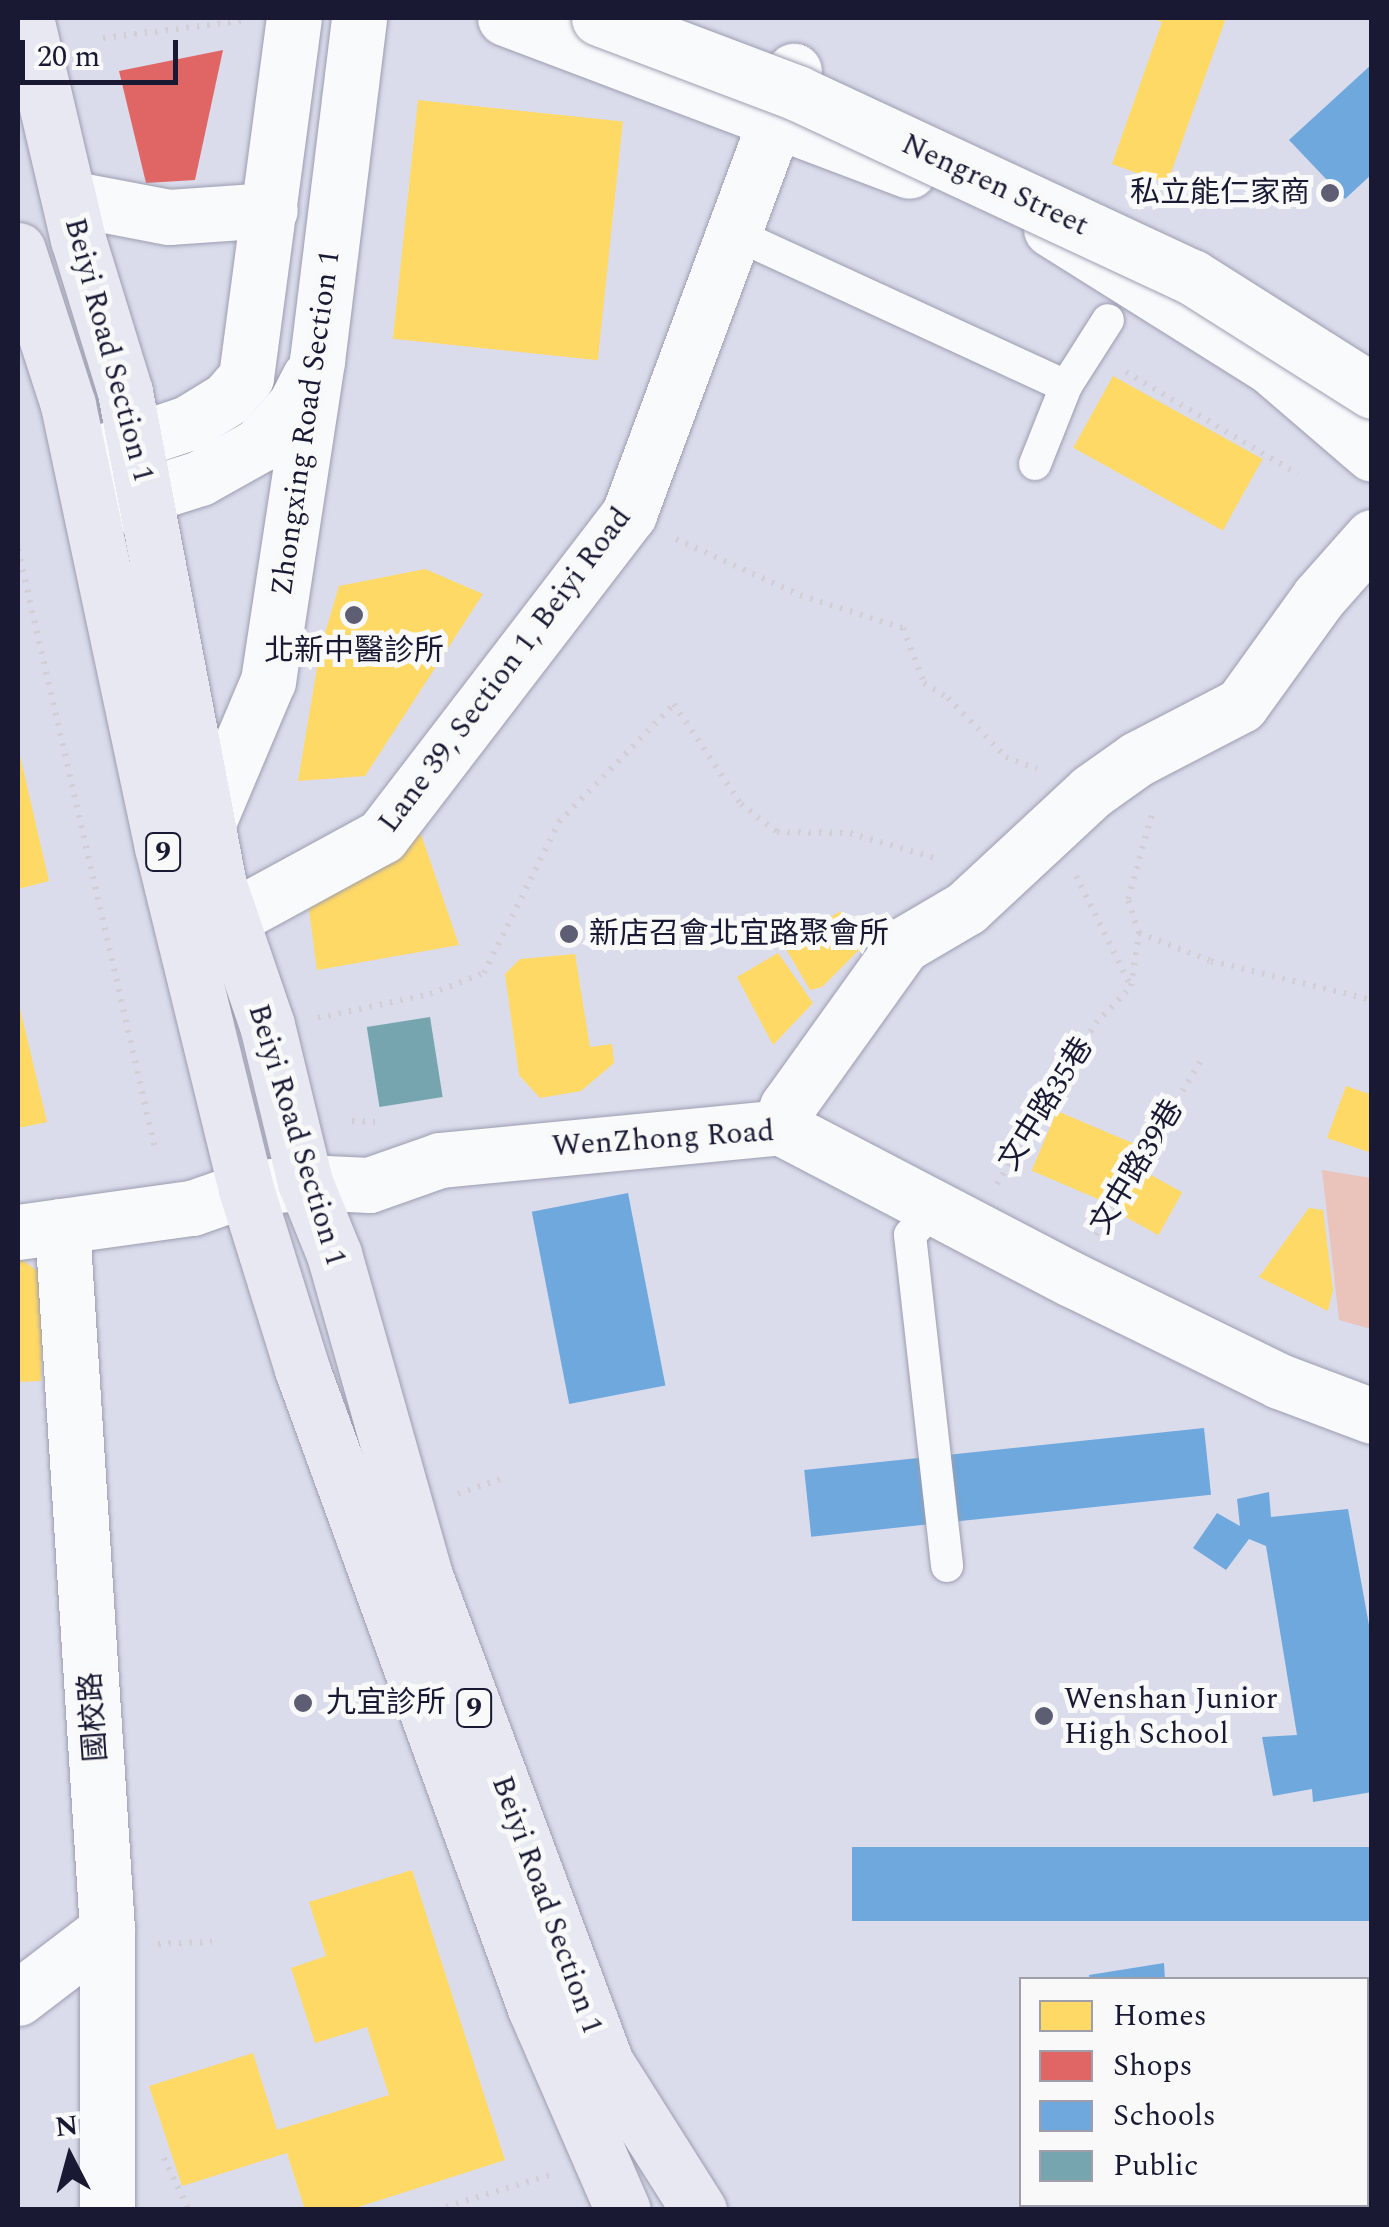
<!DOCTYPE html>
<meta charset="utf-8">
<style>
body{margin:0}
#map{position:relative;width:1389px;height:2227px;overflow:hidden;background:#dadcec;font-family:Spectral,"Noto Sans TC",serif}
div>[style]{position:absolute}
.green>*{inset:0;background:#eac3bb}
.homes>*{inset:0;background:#ffd966;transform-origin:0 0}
.shops>*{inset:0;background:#e06666}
.schools>*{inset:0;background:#6fa8dc;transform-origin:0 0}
.public>*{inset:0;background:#76a5af;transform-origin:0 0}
.path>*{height:6px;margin-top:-3px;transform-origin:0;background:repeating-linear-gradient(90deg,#cfcfd5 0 2.5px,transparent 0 10.5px)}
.roads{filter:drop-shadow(0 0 2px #9c9db0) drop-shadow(0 0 2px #9c9db0)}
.service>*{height:32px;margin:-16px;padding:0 16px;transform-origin:16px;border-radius:16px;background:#f9fafc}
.minor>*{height:55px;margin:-27.5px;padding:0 27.5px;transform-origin:27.5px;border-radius:27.5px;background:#f9fafc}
.tertiary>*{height:55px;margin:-27.5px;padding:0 27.5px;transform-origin:27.5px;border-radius:27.5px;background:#f9fafc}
.primary>*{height:55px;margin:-27.5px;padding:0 27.5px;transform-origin:27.5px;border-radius:27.5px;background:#e8e8f2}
.bridges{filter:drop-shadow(0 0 2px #9c9db0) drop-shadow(0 0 2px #9c9db0)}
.tertiary-bridge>*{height:55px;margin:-27.5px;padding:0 27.5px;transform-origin:27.5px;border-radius:27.5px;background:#f9fafc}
.dots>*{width:28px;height:28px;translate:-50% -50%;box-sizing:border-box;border:5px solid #f9f9f9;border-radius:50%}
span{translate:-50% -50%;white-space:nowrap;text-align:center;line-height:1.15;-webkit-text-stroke:10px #f9f9f9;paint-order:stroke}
.shield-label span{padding:2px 8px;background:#f9f9f9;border:2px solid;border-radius:8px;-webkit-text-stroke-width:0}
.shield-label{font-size:28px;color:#191934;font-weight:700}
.street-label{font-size:30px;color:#191934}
.poi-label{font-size:30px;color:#191934}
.right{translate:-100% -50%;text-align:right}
.left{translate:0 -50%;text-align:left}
.frame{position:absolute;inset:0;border:20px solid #191934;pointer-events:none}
.legend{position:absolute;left:1019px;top:1977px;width:350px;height:230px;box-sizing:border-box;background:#f9f9f9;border:2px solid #9f9faa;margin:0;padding:12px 18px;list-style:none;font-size:30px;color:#191934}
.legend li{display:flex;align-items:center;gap:20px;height:50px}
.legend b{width:50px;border:2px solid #9f9faa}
.north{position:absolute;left:20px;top:2107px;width:100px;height:100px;-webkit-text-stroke:8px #f9f9f9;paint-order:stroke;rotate:354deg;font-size:28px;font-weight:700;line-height:40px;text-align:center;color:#191934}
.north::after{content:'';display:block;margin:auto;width:35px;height:45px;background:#191934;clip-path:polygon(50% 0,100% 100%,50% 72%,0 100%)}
.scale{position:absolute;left:20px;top:40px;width:158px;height:45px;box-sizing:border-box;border:5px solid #191934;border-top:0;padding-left:12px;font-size:30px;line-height:35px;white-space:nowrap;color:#191934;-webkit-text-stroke:8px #f9f9f9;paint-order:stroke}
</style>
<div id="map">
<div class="green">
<i style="clip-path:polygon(1322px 1170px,1371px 1178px,1371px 1329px,1339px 1320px)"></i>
</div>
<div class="homes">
<i style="clip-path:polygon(1150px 18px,1226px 18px,1167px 184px,1112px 164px,1162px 22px)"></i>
<i style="left:418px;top:100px;width:206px;height:240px;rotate:6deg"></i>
<i style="left:1113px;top:376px;width:171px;height:82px;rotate:29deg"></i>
<i style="clip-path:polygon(425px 569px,483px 594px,365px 776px,298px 781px,320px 650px,339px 586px)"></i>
<i style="clip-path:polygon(18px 747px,49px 881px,18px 889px)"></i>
<i style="clip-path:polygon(421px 834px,459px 945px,317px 970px,308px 902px)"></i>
<i style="clip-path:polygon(841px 911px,864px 945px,822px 987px,810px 990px,783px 944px)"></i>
<i style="clip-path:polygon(778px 953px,813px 1003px,773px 1045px,737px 977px)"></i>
<i style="clip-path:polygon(575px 954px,590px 1047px,612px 1044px,614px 1063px,581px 1091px,540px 1098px,519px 1075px,505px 974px,520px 959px)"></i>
<i style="clip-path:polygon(18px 1000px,47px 1122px,18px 1128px)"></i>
<i style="clip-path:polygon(1346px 1086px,1372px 1095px,1372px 1153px,1327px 1138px)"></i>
<i style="left:1057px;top:1111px;width:85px;height:65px;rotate:23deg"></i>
<i style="left:1142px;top:1170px;width:46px;height:49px;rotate:29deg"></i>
<i style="clip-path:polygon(1309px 1208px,1323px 1210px,1333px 1290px,1328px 1311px,1259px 1277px)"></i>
<i style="clip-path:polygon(18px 1257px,43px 1275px,41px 1381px,18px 1382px)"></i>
<i style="clip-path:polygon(412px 1870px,505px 2160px,349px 2210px,305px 2210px,287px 2153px,182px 2186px,149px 2086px,253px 2053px,277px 2130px,389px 2095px,367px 2027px,315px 2043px,291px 1968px,326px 1956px,309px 1902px)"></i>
</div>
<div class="shops">
<i style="clip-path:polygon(223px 50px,195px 180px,146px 183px,119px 71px)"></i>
</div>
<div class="schools">
<i style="clip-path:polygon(1372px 64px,1372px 174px,1345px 199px,1289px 140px)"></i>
<i style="left:628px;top:1193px;width:196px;height:98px;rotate:79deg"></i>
<i style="left:1204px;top:1428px;width:67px;height:402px;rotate:84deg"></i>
<i style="clip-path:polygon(1269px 1492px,1271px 1517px,1348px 1509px,1372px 1642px,1372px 1792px,1313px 1802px,1312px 1789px,1273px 1796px,1262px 1737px,1297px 1735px,1266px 1546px,1249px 1539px,1226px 1570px,1193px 1548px,1217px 1513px,1240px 1526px,1237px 1499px)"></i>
<i style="left:1372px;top:1847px;width:74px;height:520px;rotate:90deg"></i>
<i style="clip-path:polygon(1164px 1963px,1165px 1980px,1090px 1980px,1089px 1975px)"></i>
<i style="left:1025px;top:2204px;width:125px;height:8px"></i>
</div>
<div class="public">
<i style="left:430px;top:1017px;width:81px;height:64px;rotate:81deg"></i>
</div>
<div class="path">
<i style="left:103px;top:38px;width:139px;rotate:-7deg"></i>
<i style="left:1126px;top:372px;width:200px;rotate:30.7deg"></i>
<i style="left:676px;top:539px;width:136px;rotate:24.3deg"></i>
<i style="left:800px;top:595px;width:108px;rotate:17.8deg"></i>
<i style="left:903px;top:628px;width:59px;rotate:69.1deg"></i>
<i style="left:924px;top:683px;width:28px;rotate:32deg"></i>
<i style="left:948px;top:698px;width:83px;rotate:45.5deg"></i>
<i style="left:1006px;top:757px;width:33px;rotate:21deg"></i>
<i style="left:18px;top:549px;width:614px;rotate:77.12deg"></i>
<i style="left:1076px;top:876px;width:124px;rotate:63.6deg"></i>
<i style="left:1139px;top:933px;width:36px;rotate:-108deg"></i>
<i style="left:1128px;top:899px;width:88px;rotate:-74.2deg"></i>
<i style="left:1131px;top:986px;width:54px;rotate:-81.4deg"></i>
<i style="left:1139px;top:933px;width:77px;rotate:21.3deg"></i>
<i style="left:1211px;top:961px;width:166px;rotate:13.6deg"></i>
<i style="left:318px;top:1018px;width:115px;rotate:-12.1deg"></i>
<i style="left:430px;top:994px;width:58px;rotate:-21.3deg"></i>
<i style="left:484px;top:973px;width:169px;rotate:-63.6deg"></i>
<i style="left:559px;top:822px;width:165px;rotate:-45.7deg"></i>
<i style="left:674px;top:704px;width:120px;rotate:56.2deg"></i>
<i style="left:741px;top:804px;width:46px;rotate:37.9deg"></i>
<i style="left:777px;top:832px;width:73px;rotate:0.8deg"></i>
<i style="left:850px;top:833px;width:92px;rotate:16.5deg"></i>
<i style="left:352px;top:1121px;width:23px;rotate:2deg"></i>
<i style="left:997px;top:1184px;width:189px;rotate:-58.4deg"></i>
<i style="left:1096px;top:1023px;width:50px;rotate:-45.8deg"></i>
<i style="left:1096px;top:1235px;width:210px;rotate:-59deg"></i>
<i style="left:458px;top:1494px;width:45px;rotate:-19.7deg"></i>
<i style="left:158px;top:1944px;width:54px;rotate:-2.1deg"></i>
<i style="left:164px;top:2158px;width:58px;rotate:64.3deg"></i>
<i style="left:436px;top:2210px;width:119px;rotate:-17.1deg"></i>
</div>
<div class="roads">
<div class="service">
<i style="left:735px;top:234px;width:364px;rotate:24.7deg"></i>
<i style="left:1066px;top:386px;width:78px;rotate:-57.5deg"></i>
<i style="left:1035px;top:464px;width:84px;rotate:-68.3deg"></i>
<i style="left:934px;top:1209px;width:35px;rotate:133deg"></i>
<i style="left:910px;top:1235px;width:333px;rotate:83.6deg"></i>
</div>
<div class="minor">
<i style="left:505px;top:18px;width:432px;rotate:20.7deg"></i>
<i style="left:1051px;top:229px;width:260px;rotate:32.1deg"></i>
<i style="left:1271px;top:367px;width:133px;rotate:40.7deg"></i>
<i style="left:228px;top:920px;width:175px;rotate:-28.6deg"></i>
<i style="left:382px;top:836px;width:406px;rotate:-52.5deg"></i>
<i style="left:629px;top:514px;width:473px;rotate:-69.6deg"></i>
<i style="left:780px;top:1127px;width:21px;rotate:-71deg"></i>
<i style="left:787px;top:1107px;width:199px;rotate:-54.4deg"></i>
<i style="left:903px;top:945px;width:73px;rotate:-30.4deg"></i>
<i style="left:966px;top:908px;width:172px;rotate:-42.9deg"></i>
<i style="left:1092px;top:791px;width:55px;rotate:-35.4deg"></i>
<i style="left:1137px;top:759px;width:117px;rotate:-27.4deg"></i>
<i style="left:1241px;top:705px;width:133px;rotate:-54.2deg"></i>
<i style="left:1319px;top:597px;width:80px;rotate:-48.5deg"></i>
<i style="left:62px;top:1226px;width:705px;rotate:86.34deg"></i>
<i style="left:107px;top:1930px;width:280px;rotate:90deg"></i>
<i style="left:18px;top:1232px;width:176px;rotate:-7.9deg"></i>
<i style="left:192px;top:1208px;width:57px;rotate:-19.4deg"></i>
<i style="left:246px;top:1189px;width:59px;rotate:-6.8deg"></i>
<i style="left:305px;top:1182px;width:64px;rotate:2.7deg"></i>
<i style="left:369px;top:1185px;width:75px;rotate:-19.4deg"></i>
<i style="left:440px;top:1160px;width:342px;rotate:-5.5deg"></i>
<i style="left:780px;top:1127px;width:328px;rotate:27.6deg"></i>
<i style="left:1071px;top:1279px;width:232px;rotate:26.1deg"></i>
<i style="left:1279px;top:1381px;width:99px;rotate:20.6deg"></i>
<i style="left:18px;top:1998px;width:112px;rotate:-37.4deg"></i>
</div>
<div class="tertiary">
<i style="left:69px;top:198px;width:102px;rotate:10.8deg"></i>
<i style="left:169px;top:217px;width:101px;rotate:-4deg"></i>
<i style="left:89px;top:456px;width:104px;rotate:-18.4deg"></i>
<i style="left:188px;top:423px;width:46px;rotate:-31.6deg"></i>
<i style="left:227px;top:399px;width:29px;rotate:-49deg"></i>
<i style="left:246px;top:377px;width:362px;rotate:-82.4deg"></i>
<i style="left:99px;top:510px;width:106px;rotate:-17.6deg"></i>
<i style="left:200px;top:478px;width:68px;rotate:-29.2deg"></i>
<i style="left:259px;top:445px;width:54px;rotate:-48deg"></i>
<i style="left:295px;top:405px;width:31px;rotate:-63deg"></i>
<i style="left:210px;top:818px;width:149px;rotate:-67.1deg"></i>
<i style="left:268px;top:681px;width:324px;rotate:-81.3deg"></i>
<i style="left:317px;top:361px;width:346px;rotate:-83deg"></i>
</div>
<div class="primary">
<i style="left:26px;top:18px;width:227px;rotate:76.8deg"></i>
<i style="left:78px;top:239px;width:160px;rotate:72.9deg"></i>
<i style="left:125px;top:392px;width:502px;rotate:79.21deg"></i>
<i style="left:219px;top:885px;width:148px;rotate:71.1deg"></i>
<i style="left:267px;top:1025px;width:162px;rotate:76.4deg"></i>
<i style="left:305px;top:1182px;width:78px;rotate:68.1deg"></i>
<i style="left:334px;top:1254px;width:331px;rotate:74.2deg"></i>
<i style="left:424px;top:1573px;width:523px;rotate:69.62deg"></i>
<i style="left:606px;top:2063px;width:174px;rotate:57.7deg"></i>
<i style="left:18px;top:250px;width:163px;rotate:72.1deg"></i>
<i style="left:68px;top:405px;width:452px;rotate:78deg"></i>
<i style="left:162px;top:847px;width:352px;rotate:76.2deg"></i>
<i style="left:246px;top:1189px;width:189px;rotate:72.7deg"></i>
<i style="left:302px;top:1369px;width:680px;rotate:69.97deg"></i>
<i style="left:535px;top:2008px;width:220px;rotate:66.5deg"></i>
</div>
</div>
<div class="bridges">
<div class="tertiary-bridge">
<i style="left:599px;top:18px;width:212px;rotate:20.7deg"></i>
<i style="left:797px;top:93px;width:436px;rotate:25deg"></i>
<i style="left:1192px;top:277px;width:213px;rotate:32.3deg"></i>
</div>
</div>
<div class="dots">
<i style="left:1330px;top:193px;background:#5d5d74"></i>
<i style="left:354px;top:615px;background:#5d5d74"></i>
<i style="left:569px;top:934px;background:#5d5d74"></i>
<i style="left:303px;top:1703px;background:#5d5d74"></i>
<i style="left:1044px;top:1716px;background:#5d5d74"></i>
</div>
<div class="shield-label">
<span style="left:163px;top:852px">9</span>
<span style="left:474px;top:1708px">9</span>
</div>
<div class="street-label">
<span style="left:995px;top:185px;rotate:25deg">Nengren Street</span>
<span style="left:109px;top:350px;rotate:75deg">Beiyi Road Section 1</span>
<span style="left:306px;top:423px;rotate:-82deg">Zhongxing Road Section 1</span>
<span style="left:505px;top:670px;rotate:-53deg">Lane 39, Section 1, Beiyi Road</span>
<span style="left:1046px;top:1104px;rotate:-58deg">文中路35巷</span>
<span style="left:297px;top:1135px;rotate:73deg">Beiyi Road Section 1</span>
<span style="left:663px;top:1139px;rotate:-4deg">WenZhong Road</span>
<span style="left:1137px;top:1167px;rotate:-59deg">文中路39巷</span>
<span style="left:94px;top:1717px;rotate:-94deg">國校路</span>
<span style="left:547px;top:1905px;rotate:70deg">Beiyi Road Section 1</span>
</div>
<div class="poi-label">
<span class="right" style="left:1310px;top:193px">私立能仁家商</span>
<span style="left:354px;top:651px">北新中醫診所</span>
<span class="left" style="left:589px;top:934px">新店召會北宜路聚會所</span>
<span class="left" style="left:1064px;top:1716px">Wenshan Junior<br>High School</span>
<span class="left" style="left:326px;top:1703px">九宜診所</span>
</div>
<div class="frame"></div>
<ul class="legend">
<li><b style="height:28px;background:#ffd966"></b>Homes</li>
<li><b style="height:28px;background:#e06666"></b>Shops</li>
<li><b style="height:28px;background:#6fa8dc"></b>Schools</li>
<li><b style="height:28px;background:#76a5af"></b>Public</li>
</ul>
<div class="north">N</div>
<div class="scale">20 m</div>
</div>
